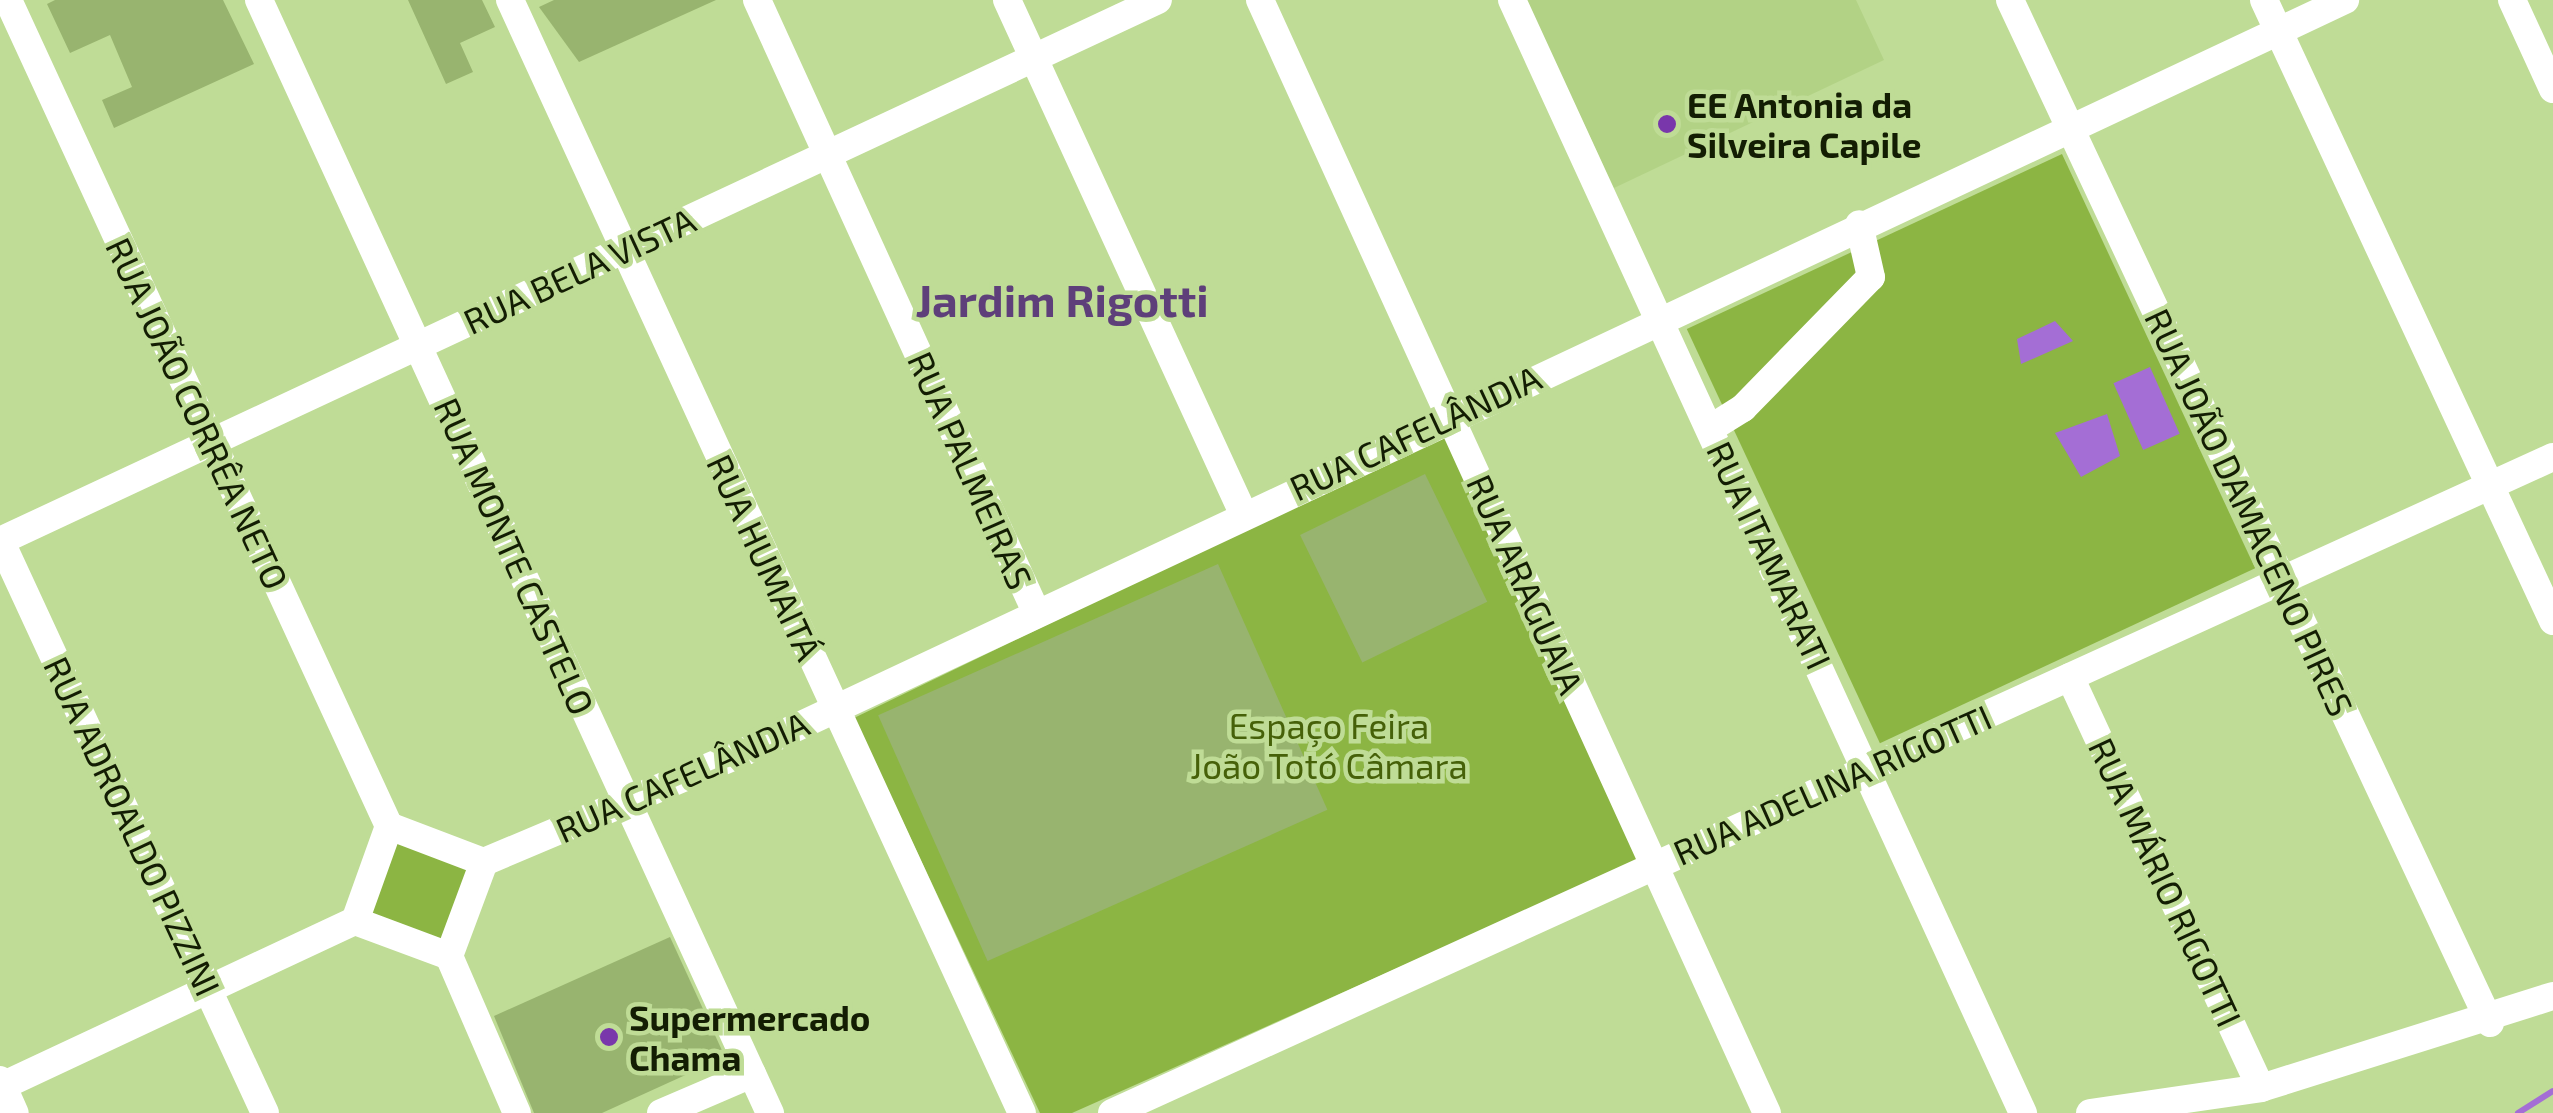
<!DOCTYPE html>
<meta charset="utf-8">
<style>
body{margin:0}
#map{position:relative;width:2553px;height:1113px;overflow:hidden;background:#bfdc96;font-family:"Exo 2",sans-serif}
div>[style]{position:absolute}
.built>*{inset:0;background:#b2d285}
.green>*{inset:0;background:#8cb543;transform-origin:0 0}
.water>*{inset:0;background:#a46ed5;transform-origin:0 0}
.stream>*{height:6px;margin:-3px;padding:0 3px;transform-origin:3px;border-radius:3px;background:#a46ed5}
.building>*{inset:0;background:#98b46f;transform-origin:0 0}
.minor>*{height:28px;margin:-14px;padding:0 14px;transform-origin:14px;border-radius:14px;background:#fff}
.dots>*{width:28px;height:28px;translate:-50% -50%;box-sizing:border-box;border:5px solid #bfdc96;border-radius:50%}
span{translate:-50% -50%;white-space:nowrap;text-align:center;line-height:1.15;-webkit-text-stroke:9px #bfdc96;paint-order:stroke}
.poi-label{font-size:35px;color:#131d03;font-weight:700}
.left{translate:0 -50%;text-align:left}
.street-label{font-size:35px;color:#131d03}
.park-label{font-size:35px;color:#466109}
.district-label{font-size:45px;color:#5e3f7a;font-weight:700}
</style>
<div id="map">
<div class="built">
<i style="clip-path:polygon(1526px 0,1856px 0,1884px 60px,1614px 188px)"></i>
</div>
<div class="green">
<i style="left:2062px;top:154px;width:457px;height:414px;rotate:65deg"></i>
<i style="clip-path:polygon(1444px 433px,1638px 861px,1072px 1113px,1040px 1113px,854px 718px)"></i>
<i style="left:392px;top:833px;width:92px;height:90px;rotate:20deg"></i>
</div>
<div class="water">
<i style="clip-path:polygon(2055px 321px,2073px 341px,2021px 364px,2017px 339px)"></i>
<i style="left:2150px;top:367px;width:73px;height:40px;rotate:66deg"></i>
<i style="clip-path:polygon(2107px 414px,2120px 456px,2081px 477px,2055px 433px)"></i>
</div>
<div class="stream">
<i style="left:2518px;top:1113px;width:41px;rotate:-32.2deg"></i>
</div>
<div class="building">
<i style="clip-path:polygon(55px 0,223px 0,254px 64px,114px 128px,102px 100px,132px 87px,110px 35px,70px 53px,47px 4px)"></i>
<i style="clip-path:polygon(408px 0,482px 0,495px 27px,460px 43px,473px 72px,446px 84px)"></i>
<i style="clip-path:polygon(554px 0,716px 0,579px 62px,539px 7px)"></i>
<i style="left:1425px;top:474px;width:142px;height:139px;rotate:64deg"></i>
<i style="left:1218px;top:564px;width:269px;height:372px;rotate:66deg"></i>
<i style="clip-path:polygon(670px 937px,725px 1057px,602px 1113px,534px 1113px,494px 1016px)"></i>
</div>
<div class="minor">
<i style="left:8px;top:0;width:910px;rotate:65.24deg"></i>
<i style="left:259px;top:0;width:1225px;rotate:65.34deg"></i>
<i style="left:510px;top:0;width:1225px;rotate:65.3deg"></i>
<i style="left:757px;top:0;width:673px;rotate:65.49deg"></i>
<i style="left:1007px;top:0;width:565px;rotate:65.3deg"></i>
<i style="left:1260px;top:0;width:1223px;rotate:65.51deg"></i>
<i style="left:1512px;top:0;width:1225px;rotate:65.34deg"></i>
<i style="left:2010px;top:0;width:1130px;rotate:64.86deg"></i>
<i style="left:2264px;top:0;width:685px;rotate:65.04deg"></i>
<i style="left:2512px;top:0;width:98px;rotate:65.3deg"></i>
<i style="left:1711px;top:428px;width:38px;rotate:-32deg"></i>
<i style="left:1743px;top:408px;width:183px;rotate:-45.7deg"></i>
<i style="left:1871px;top:277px;width:54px;rotate:-102.8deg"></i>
<i style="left:0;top:540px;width:631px;rotate:65.18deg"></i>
<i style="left:0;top:541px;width:1278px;rotate:-25.04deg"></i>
<i style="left:2070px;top:677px;width:453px;rotate:65.1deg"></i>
<i style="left:389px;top:826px;width:102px;rotate:20.8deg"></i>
<i style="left:484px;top:862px;width:100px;rotate:110.4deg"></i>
<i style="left:449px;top:956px;width:100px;rotate:-159.6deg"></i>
<i style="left:355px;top:921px;width:101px;rotate:-70.3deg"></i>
<i style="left:484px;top:862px;width:282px;rotate:-22.9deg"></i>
<i style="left:744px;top:752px;width:1769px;rotate:-25.16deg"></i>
<i style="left:449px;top:956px;width:171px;rotate:66.6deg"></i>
<i style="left:0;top:1080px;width:36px;rotate:66deg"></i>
<i style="left:0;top:1087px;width:392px;rotate:-25.1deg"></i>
<i style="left:661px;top:1113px;width:99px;rotate:-23.2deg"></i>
<i style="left:1112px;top:1113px;width:1583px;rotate:-24.48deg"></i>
<i style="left:2090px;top:1113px;width:173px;rotate:-8.3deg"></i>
<i style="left:2261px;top:1088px;width:306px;rotate:-17.5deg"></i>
</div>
<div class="dots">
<i style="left:1667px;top:124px;background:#7937ab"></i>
<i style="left:609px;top:1037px;background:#7937ab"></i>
</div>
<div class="poi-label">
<span class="left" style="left:1687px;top:124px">EE Antonia da<br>Silveira Capile</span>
<span class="left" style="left:629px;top:1037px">Supermercado<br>Chama</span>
</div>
<div class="street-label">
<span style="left:579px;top:270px;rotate:-25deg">RUA BELA VISTA</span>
<span style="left:198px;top:413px;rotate:65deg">RUA JOÃO CORRÊA NETO</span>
<span style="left:1415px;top:432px;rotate:-25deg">RUA CAFELÂNDIA</span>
<span style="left:971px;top:470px;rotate:66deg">RUA PALMEIRAS</span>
<span style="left:2250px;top:512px;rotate:65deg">RUA JOÃO DAMACENO PIRES</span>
<span style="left:1770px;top:555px;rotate:65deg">RUA ITAMARATI</span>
<span style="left:515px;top:556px;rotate:66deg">RUA MONTE CASTELO</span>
<span style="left:765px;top:557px;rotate:65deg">RUA HUMAITÁ</span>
<span style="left:1526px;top:584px;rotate:66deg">RUA ARAGUAIA</span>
<span style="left:682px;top:776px;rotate:-24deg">RUA CAFELÂNDIA</span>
<span style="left:1832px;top:784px;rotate:-24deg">RUA ADELINA RIGOTTI</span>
<span style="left:133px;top:826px;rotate:65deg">RUA ADROALDO PIZZINI</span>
<span style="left:2166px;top:882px;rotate:65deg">RUA MÁRIO RIGOTTI</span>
</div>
<div class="park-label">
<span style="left:1329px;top:745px">Espaço Feira<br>João Totó Câmara</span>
</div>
<div class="district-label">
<span style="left:1062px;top:300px">Jardim Rigotti</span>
</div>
</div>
